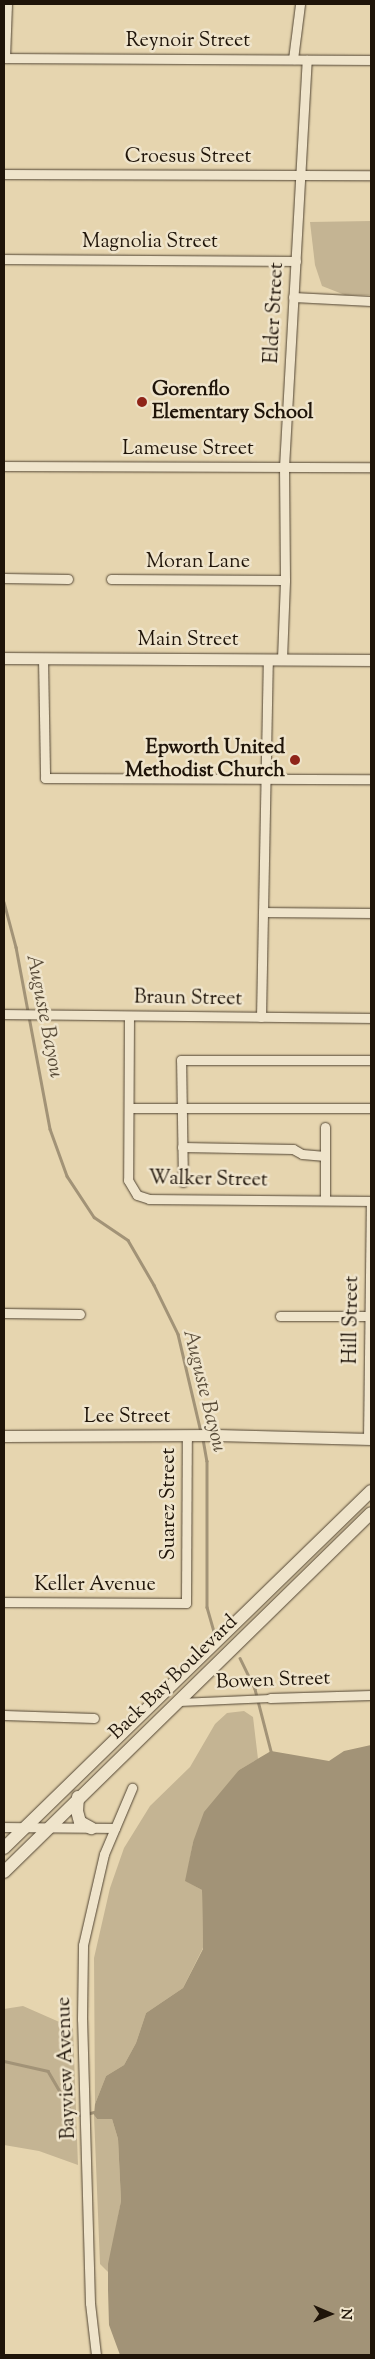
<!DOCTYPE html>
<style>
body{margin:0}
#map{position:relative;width:375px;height:2359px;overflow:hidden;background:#e6d5af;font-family:"Sorts Mill Goudy",serif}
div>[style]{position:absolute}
.green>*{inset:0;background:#c4b493}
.water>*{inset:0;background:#a29377}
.stream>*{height:2.5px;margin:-1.25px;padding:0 1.25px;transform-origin:1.25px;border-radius:1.25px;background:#a29377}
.roads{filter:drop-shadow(0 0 1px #514432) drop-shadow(0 0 1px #514432)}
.pedestrian>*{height:7px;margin:-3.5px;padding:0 3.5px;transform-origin:3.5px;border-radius:3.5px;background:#efe4cb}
.minor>*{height:9px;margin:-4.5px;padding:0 4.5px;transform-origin:4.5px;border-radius:4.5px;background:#efe4cb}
.tertiary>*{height:11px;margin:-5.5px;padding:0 5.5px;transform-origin:5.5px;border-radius:5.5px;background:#efe4cb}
.secondary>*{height:12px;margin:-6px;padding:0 6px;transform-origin:6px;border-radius:6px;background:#efe4cb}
.dots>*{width:14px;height:14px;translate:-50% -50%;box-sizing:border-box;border:2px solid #efe4cb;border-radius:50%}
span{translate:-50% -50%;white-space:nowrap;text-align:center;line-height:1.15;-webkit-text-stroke:5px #efe4cb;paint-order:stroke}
.street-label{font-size:20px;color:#1f1409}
.poi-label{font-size:20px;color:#1f1409;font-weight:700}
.left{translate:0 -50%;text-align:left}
.right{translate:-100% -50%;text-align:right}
.water-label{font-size:21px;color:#5a4d3a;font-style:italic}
.frame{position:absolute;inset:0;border:5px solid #1f1409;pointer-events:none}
.north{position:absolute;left:305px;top:2289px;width:50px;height:50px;-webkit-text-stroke:4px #efe4cb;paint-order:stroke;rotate:91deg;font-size:14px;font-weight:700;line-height:20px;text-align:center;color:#1f1409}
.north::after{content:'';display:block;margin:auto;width:18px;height:22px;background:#1f1409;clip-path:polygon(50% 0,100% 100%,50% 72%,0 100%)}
</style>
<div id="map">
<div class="green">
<i style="clip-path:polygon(371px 221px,371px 295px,345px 295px,322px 286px,315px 265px,310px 222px)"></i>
<i style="clip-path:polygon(244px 1711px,253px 1717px,258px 1759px,239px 1770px,193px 1842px,186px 1881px,202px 1890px,203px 1948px,183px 1988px,146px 2013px,136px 2043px,124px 2065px,106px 2076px,95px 2104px,94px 1958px,110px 1888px,124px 1848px,150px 1806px,190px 1767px,215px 1724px,227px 1713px)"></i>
<i style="clip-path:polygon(23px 2006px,73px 2028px,78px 2165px,39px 2151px,4px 2145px,4px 2009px)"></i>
<i style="clip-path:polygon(94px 2115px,97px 2119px,112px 2119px,118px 2139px,121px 2201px,108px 2272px,100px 2264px)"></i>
</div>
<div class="water">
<i style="clip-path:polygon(371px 1745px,371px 2355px,120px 2355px,109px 2325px,108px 2290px,108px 2264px,121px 2201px,118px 2139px,112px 2119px,97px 2119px,94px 2115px,95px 2104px,106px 2076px,124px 2065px,136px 2043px,146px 2013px,183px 1988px,203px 1949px,202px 1890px,185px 1881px,193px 1842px,204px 1812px,239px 1770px,271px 1751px,329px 1761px,344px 1751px)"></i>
</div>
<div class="stream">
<i style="left:4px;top:902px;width:47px;rotate:75.1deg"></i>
<i style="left:16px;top:947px;width:185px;rotate:79.4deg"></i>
<i style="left:50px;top:1129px;width:50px;rotate:70.1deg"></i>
<i style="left:67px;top:1176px;width:49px;rotate:56.6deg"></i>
<i style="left:94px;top:1217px;width:41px;rotate:34.1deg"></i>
<i style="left:128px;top:1240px;width:52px;rotate:60deg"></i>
<i style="left:154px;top:1285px;width:55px;rotate:63.9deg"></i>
<i style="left:178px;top:1334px;width:101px;rotate:76.8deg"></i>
<i style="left:203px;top:1439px;width:22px;rotate:80deg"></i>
<i style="left:207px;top:1461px;width:146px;rotate:90deg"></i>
<i style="left:207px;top:1607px;width:25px;rotate:74deg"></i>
<i style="left:240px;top:1658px;width:34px;rotate:64deg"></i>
<i style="left:255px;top:1689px;width:64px;rotate:75.5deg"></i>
<i style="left:4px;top:2061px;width:45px;rotate:12.8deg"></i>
<i style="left:48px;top:2071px;width:48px;rotate:59.7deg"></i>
<i style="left:72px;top:2112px;width:9px;rotate:18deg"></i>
<i style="left:81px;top:2115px;width:13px;rotate:-13deg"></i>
</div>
<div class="roads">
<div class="pedestrian">
<i style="left:179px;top:1702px;width:91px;rotate:-2.5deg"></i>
</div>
<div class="minor">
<i style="left:4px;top:58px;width:367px;rotate:0.3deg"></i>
<i style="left:5px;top:58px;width:54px;rotate:-87.9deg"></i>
<i style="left:293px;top:59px;width:55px;rotate:-82.7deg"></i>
<i style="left:4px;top:174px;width:367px;rotate:0.2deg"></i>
<i style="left:4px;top:259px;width:292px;rotate:0.4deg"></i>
<i style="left:293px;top:297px;width:78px;rotate:2.9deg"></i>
<i style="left:4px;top:466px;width:367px;rotate:0.2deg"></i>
<i style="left:4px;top:578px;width:64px;rotate:0.9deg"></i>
<i style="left:111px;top:579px;width:174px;rotate:0.3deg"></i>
<i style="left:43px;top:658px;width:120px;rotate:89deg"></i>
<i style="left:45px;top:778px;width:326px;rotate:0.2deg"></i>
<i style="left:282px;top:659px;width:79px;rotate:-87.8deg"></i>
<i style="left:285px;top:580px;width:113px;rotate:-90.5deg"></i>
<i style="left:284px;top:467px;width:408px;rotate:-86.8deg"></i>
<i style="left:263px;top:912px;width:108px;rotate:0.5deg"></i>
<i style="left:4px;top:1014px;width:367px;rotate:0.6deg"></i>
<i style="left:129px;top:1016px;width:164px;rotate:90.3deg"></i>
<i style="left:128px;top:1180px;width:17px;rotate:59deg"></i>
<i style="left:137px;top:1195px;width:13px;rotate:18deg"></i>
<i style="left:149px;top:1199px;width:222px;rotate:0.5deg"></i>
<i style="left:261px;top:1017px;width:358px;rotate:-88.9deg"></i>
<i style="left:129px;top:1108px;width:242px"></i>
<i style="left:182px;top:1147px;width:111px;rotate:1deg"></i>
<i style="left:293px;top:1149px;width:10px;rotate:29deg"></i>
<i style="left:302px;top:1154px;width:23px;rotate:5deg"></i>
<i style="left:183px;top:1182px;width:122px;rotate:-90.9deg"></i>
<i style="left:181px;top:1060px;width:190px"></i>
<i style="left:325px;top:1200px;width:73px;rotate:-90deg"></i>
<i style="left:4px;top:1313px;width:76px;rotate:0.8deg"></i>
<i style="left:280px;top:1316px;width:91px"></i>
<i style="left:368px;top:1439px;width:238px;rotate:-89.3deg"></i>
<i style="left:4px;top:1602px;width:182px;rotate:0.3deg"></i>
<i style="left:186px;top:1603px;width:168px;rotate:-89.7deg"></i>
<i style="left:270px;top:1698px;width:101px;rotate:-1.7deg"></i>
<i style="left:4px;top:1715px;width:90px;rotate:1.9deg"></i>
<i style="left:4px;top:1827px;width:111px;rotate:0.5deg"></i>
<i style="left:96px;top:2355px;width:52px;rotate:-96.6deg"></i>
<i style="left:90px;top:2303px;width:284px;rotate:-91.6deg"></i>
<i style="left:82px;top:2019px;width:74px;rotate:-89.2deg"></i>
<i style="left:83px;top:1945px;width:93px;rotate:-77deg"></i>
<i style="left:104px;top:1854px;width:72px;rotate:-67deg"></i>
</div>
<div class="tertiary">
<i style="left:4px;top:658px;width:367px;rotate:0.3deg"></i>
<i style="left:4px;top:1436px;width:212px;rotate:-0.3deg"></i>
<i style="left:216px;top:1435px;width:155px;rotate:1.5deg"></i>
</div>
<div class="secondary">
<i style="left:78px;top:1797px;width:14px;rotate:94deg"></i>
<i style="left:77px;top:1811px;width:11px;rotate:75deg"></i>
<i style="left:80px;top:1822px;width:13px;rotate:29deg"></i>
<i style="left:4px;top:1848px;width:512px;rotate:-44.21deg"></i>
<i style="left:4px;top:1872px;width:513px;rotate:-44.37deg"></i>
</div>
</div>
<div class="dots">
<i style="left:142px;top:402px;background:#8f2418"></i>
<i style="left:295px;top:760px;background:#8f2418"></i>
</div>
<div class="street-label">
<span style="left:188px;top:41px">Reynoir Street</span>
<span style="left:188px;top:157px">Croesus Street</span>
<span style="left:150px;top:242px">Magnolia Street</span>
<span style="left:275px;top:313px;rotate:-87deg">Elder Street</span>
<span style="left:188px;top:449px">Lameuse Street</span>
<span style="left:198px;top:562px">Moran Lane</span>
<span style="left:188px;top:640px">Main Street</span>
<span style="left:188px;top:999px;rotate:1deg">Braun Street</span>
<span style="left:208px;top:1180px;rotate:1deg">Walker Street</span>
<span style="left:352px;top:1320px;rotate:-89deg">Hill Street</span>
<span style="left:127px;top:1417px">Lee Street</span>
<span style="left:169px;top:1504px;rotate:-90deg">Suarez Street</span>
<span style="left:95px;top:1585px">Keller Avenue</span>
<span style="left:174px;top:1678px;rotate:-44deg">Back Bay Boulevard</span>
<span style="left:273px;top:1681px;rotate:-2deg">Bowen Street</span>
<span style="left:67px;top:2068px;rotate:-92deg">Bayview Avenue</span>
</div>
<div class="poi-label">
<span class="left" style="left:152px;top:402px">Gorenflo<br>Elementary School</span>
<span class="right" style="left:285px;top:760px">Epworth United<br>Methodist Church</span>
</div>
<div class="water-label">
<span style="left:44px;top:1016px;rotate:79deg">Auguste Bayou</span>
<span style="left:204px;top:1391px;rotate:76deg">Auguste Bayou</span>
</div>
<div class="frame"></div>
<div class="north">N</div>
</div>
